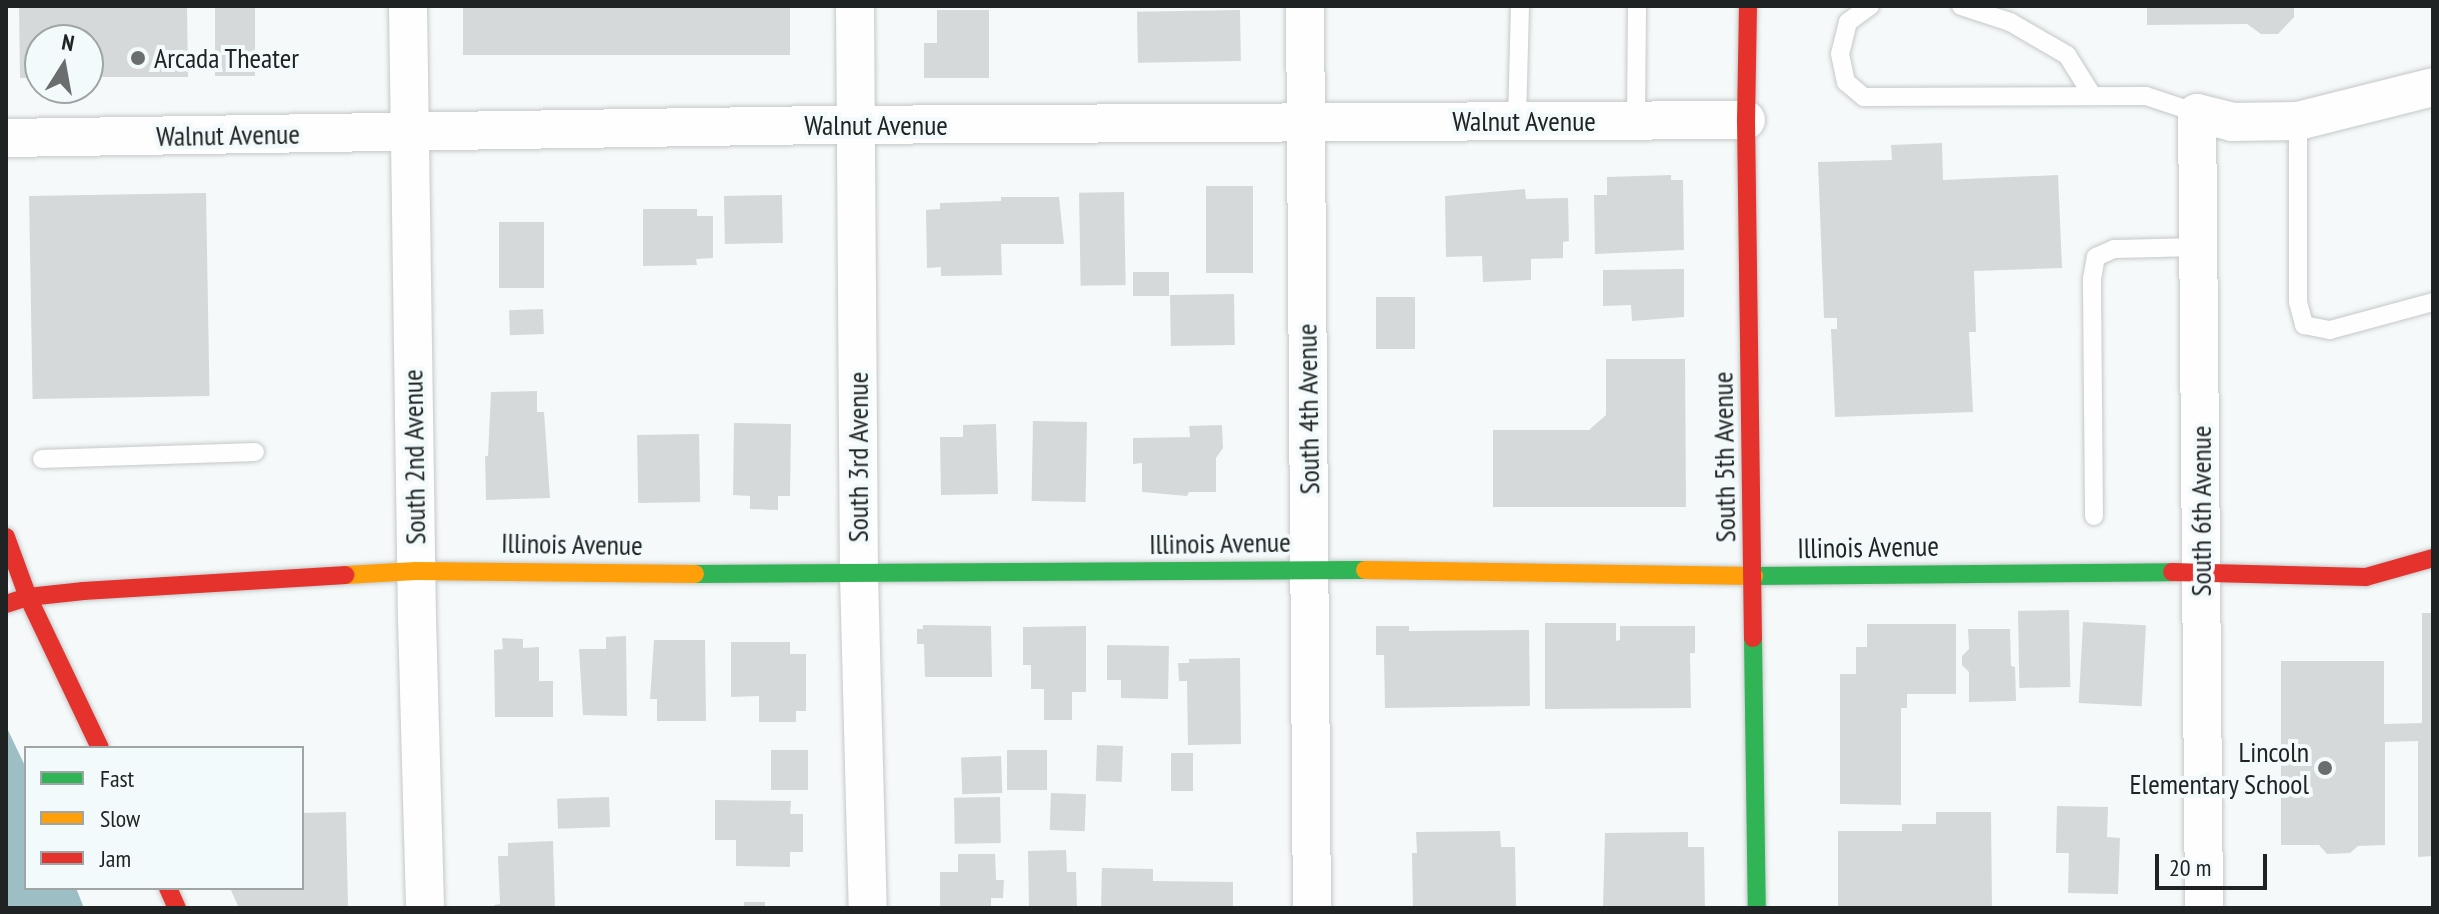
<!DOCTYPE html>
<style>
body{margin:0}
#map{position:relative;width:2439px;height:914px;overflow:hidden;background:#f5f9fa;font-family:"PT Sans Narrow",sans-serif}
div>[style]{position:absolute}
.water>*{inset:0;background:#9ebec5}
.building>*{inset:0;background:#d6d9d9;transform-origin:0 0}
.roads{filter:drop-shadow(0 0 2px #c5c8c8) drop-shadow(0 0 2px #c5c8c8)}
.lane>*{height:18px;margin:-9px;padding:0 9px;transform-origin:9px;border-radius:9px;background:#fefefe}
.street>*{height:38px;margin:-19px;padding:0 19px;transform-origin:19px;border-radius:19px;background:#fefefe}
.fast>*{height:18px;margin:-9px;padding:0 9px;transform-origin:9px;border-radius:9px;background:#30b455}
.slow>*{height:18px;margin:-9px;padding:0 9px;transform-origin:9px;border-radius:9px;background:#ff9f0a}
.jam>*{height:18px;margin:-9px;padding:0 9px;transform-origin:9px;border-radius:9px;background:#e5322d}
.dots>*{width:22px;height:22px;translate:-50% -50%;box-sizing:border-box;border:4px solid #f3fafc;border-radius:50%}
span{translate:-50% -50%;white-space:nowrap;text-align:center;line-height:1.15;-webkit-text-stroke:8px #f3fafc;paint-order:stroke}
.poi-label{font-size:28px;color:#202323}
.left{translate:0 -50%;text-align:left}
.right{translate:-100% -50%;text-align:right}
.street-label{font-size:28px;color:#202323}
.frame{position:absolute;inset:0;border:8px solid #202323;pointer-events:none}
.legend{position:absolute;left:24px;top:746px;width:280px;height:144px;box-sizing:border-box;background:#f3fafc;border:2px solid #9fa4a5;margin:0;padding:10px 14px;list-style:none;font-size:24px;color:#202323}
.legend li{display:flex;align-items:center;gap:16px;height:40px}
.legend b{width:40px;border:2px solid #9fa4a5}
.north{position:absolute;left:24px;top:24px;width:80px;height:80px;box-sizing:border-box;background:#f3fafc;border:2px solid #9fa4a5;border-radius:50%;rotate:11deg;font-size:22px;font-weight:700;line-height:32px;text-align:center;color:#202323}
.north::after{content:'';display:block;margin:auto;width:28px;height:36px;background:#6b6e6e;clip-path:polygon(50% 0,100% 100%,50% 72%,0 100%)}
.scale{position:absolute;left:2155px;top:854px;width:112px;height:36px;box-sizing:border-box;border:4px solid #202323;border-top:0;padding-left:10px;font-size:24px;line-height:28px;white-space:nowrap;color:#202323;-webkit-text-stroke:6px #f3fafc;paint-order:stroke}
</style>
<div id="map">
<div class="water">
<i style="clip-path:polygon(6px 726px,26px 768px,26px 888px,76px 888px,84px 908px,6px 908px)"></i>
</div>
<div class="building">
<i style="clip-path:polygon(19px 6px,187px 6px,188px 77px,88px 77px,88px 40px,40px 40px,40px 78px,20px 78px)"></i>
<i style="left:215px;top:6px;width:40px;height:70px"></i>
<i style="left:463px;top:6px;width:327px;height:49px"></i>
<i style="clip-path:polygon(2147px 6px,2294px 6px,2294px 17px,2278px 34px,2261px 34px,2247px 24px,2147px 25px)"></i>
<i style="clip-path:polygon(937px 10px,989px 10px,989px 78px,924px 78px,924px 43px,937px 43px)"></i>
<i style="left:1240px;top:10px;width:51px;height:103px;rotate:89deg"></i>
<i style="clip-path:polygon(1942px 143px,1943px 180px,2058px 175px,2062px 268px,1974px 271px,1976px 332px,1969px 332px,1973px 412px,1835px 417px,1831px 329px,1837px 329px,1837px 318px,1824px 318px,1818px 162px,1892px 160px,1891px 145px)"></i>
<i style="clip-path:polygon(1671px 175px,1671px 180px,1683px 180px,1684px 250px,1595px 254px,1594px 195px,1607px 195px,1607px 177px)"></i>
<i style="left:1206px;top:186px;width:47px;height:87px"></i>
<i style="clip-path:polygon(1525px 189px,1526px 199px,1568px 198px,1569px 241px,1563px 242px,1563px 258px,1531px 259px,1531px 280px,1483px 282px,1482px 256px,1446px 257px,1445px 196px)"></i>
<i style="left:1124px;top:192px;width:93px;height:45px;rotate:89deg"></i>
<i style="left:206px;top:193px;width:203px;height:177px;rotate:89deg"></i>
<i style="left:782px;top:195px;width:48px;height:58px;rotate:89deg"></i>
<i style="clip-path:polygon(1001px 197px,1059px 197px,1064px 244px,1001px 244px,1002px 275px,941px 276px,941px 267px,927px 268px,926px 210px,940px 209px,940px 203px,1001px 201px)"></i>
<i style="clip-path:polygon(643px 209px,697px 209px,697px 216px,713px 216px,713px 258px,696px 259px,697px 265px,643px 266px)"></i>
<i style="left:499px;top:222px;width:45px;height:66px"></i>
<i style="clip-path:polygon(1684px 269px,1684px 317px,1632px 321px,1631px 305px,1603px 306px,1603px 270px)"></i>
<i style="left:1133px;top:272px;width:36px;height:24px"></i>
<i style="left:1234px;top:294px;width:51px;height:64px;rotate:89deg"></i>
<i style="left:1376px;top:297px;width:39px;height:52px"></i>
<i style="left:543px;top:309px;width:25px;height:34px;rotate:88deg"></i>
<i style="clip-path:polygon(1606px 359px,1685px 359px,1686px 507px,1493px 507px,1493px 430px,1589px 430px,1606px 415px)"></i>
<i style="clip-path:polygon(537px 391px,537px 412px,544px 412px,550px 498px,486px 500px,485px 456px,488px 456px,491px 392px)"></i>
<i style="left:1033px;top:421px;width:54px;height:80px;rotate:1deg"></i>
<i style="clip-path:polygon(734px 423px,791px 424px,790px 496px,778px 496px,778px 510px,750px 509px,750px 496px,733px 495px)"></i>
<i style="clip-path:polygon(996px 424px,998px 494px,941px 495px,940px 437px,963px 437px,963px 425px)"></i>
<i style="clip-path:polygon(1222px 425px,1223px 448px,1216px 458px,1216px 492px,1189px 492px,1187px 496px,1142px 492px,1142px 463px,1133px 464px,1133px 438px,1190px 437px,1189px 426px)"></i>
<i style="left:699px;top:434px;width:68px;height:62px;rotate:89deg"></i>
<i style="left:2069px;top:610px;width:77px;height:51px;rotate:89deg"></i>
<i style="clip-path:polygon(2422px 613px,2433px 613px,2433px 856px,2418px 857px,2418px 741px,2385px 742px,2385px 845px,2358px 846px,2350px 853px,2327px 854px,2319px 845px,2281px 845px,2281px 661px,2384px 661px,2384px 724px,2422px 723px)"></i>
<i style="left:2083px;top:622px;width:63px;height:81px;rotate:3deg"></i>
<i style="clip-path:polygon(1545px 623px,1616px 623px,1616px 641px,1620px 640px,1620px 626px,1695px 626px,1695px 653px,1690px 653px,1691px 708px,1545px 709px)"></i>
<i style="clip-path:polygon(1867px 624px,1956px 624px,1956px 694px,1907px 694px,1907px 708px,1901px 708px,1901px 805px,1840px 804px,1840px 674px,1856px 674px,1856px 647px,1867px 647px)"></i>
<i style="clip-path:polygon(923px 625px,991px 626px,992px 677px,925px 677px,924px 644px,917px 644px,917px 629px,923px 629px)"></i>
<i style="clip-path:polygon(1086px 626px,1086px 692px,1072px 692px,1072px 720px,1044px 720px,1044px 689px,1031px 689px,1031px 665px,1023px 665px,1023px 627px)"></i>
<i style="clip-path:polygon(1376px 626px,1409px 626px,1409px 631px,1529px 630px,1530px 706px,1385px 708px,1384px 655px,1376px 655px)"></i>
<i style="clip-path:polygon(1968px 629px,2010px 629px,2011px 666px,2015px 667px,2016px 701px,1969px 702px,1969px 672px,1962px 665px,1962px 656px,1969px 649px)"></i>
<i style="clip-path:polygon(626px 636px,627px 716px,583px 715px,579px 649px,606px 649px,606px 637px)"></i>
<i style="clip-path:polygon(502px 638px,523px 639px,523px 648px,539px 647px,539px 681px,553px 681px,553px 717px,495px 717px,494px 650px,503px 649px)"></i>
<i style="clip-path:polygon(654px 640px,705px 640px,706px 721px,657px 721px,657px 699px,650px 699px)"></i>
<i style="clip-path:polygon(731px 642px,790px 642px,790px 654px,806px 654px,806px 711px,796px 711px,796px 722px,759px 722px,759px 696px,731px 697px)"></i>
<i style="clip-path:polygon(1107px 645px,1169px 646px,1168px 699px,1121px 698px,1121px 680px,1107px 680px)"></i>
<i style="clip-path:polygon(1240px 658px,1241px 744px,1188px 745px,1187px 681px,1179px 681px,1178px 663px,1189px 663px,1189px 659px)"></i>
<i style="left:1097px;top:745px;width:26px;height:36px;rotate:2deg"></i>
<i style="left:771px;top:750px;width:37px;height:40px"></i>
<i style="left:1007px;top:750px;width:40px;height:40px"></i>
<i style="left:1171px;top:753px;width:22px;height:38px"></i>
<i style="left:1001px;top:756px;width:37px;height:40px;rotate:88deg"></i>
<i style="left:1051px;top:793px;width:35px;height:37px;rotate:2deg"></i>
<i style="left:609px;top:797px;width:30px;height:52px;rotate:88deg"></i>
<i style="left:1000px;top:797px;width:46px;height:46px;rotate:89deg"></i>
<i style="clip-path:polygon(715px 800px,791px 801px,790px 814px,803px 814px,803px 852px,790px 852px,790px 867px,736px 866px,736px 840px,715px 840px)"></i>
<i style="clip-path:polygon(2057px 806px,2108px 807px,2107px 837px,2120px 838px,2118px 894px,2068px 893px,2069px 853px,2056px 853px)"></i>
<i style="clip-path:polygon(346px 812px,348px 908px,239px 908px,230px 888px,302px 888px,302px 813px)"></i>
<i style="clip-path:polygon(1936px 812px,1991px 812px,1992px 908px,1838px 908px,1838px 831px,1902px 831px,1902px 824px,1936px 824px)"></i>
<i style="clip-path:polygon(1500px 831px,1501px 847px,1515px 847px,1516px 908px,1413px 908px,1412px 853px,1417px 853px,1416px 832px)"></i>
<i style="clip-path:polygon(1688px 832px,1688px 847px,1704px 847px,1705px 908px,1603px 908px,1605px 833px)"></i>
<i style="clip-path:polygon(553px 841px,555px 908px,494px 908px,494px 905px,500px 904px,498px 856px,508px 856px,508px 843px)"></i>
<i style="clip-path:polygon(1066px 850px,1067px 872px,1076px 872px,1077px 908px,1029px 908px,1028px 851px)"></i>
<i style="clip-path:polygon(958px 854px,995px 854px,996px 880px,1004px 880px,1003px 898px,991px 898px,991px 908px,940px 908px,940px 872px,958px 872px)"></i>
<i style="clip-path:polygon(1102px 868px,1153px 869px,1153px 881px,1233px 882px,1233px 908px,1101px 908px)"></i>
<i style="left:744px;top:902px;width:21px;height:6px"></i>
</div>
<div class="roads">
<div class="lane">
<i style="left:1870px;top:6px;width:27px;rotate:144deg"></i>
<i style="left:1848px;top:22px;width:33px;rotate:104deg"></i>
<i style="left:1840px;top:54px;width:29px;rotate:78deg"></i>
<i style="left:1846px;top:82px;width:23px;rotate:40deg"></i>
<i style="left:1864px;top:97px;width:282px;rotate:-0.2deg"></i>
<i style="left:2146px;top:96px;width:54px;rotate:18.4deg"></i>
<i style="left:1961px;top:6px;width:52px;rotate:18.1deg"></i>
<i style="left:2010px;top:22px;width:66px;rotate:30.1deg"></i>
<i style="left:2067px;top:55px;width:47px;rotate:58deg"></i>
<i style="left:1517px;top:121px;width:115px;rotate:-88.5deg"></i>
<i style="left:1636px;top:121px;width:115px;rotate:-89.5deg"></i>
<i style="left:2298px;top:121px;width:181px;rotate:90deg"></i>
<i style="left:2298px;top:302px;width:24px;rotate:75deg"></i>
<i style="left:2304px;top:325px;width:26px;rotate:11deg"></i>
<i style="left:2330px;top:330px;width:107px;rotate:-15.2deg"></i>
<i style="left:42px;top:459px;width:213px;rotate:-1.9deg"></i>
<i style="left:2094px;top:516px;width:237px;rotate:-90.5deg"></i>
<i style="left:2092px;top:279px;width:22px;rotate:-80deg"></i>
<i style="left:2096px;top:257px;width:20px;rotate:-24deg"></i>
<i style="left:2114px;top:249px;width:86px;rotate:-1.3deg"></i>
</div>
<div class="street">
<i style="left:408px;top:6px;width:613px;rotate:89.16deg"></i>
<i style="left:417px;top:619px;width:289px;rotate:88.4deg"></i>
<i style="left:855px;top:6px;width:569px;rotate:89.6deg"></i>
<i style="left:859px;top:575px;width:333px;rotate:88.5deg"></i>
<i style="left:1305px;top:6px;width:902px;rotate:89.56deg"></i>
<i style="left:6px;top:138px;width:816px;rotate:-0.91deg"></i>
<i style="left:822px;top:125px;width:924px;rotate:-0.31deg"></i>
<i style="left:2204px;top:908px;width:795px;rotate:-90.5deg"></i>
<i style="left:2197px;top:113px;width:36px;rotate:14deg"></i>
<i style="left:2232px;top:122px;width:66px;rotate:-0.9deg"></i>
<i style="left:2298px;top:121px;width:139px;rotate:-14.1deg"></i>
</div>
<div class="fast">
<i style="left:695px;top:574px;width:670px;rotate:-0.34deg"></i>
<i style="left:1754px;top:576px;width:418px;rotate:-0.5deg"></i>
<i style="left:1753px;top:638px;width:270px;rotate:89.2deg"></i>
</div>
<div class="slow">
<i style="left:1365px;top:570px;width:389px;rotate:0.9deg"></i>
<i style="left:346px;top:575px;width:70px;rotate:-3.3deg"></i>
<i style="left:416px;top:571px;width:279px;rotate:0.6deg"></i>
</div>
<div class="jam">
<i style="left:1748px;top:6px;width:114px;rotate:91deg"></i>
<i style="left:1746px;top:120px;width:518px;rotate:89.23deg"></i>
<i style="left:6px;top:537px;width:64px;rotate:69.9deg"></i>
<i style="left:28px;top:597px;width:167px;rotate:64.5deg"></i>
<i style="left:2172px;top:572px;width:194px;rotate:1.5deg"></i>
<i style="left:2366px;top:577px;width:70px;rotate:-15.8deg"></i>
<i style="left:6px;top:604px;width:23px;rotate:-18deg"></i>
<i style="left:28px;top:597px;width:56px;rotate:-6.1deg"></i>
<i style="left:84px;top:591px;width:262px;rotate:-3.5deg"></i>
<i style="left:168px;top:888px;width:22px;rotate:66deg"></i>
</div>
</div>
<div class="dots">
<i style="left:138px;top:58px;background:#6b6e6e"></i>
<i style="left:2325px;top:768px;background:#6b6e6e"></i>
</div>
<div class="poi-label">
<span class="left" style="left:154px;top:58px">Arcada Theater</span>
<span class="right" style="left:2309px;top:768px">Lincoln<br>Elementary School</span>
</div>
<div class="street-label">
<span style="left:1524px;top:121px">Walnut Avenue</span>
<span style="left:876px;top:125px">Walnut Avenue</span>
<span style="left:228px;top:135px;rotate:-1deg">Walnut Avenue</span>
<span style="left:1308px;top:409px;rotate:-91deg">South 4th Avenue</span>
<span style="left:414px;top:457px;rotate:-91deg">South 2nd Avenue</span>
<span style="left:858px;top:457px;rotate:-90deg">South 3rd Avenue</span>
<span style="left:1724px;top:457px;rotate:-91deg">South 5th Avenue</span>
<span style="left:2201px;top:511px;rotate:-90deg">South 6th Avenue</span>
<span style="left:1220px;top:543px;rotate:-1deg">Illinois Avenue</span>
<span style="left:572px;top:544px;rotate:1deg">Illinois Avenue</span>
<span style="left:1868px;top:547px;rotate:-1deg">Illinois Avenue</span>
</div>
<div class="frame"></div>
<ul class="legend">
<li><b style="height:10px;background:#30b455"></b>Fast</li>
<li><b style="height:10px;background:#ff9f0a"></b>Slow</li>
<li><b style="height:10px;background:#e5322d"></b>Jam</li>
</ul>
<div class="north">N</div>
<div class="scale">20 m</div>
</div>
